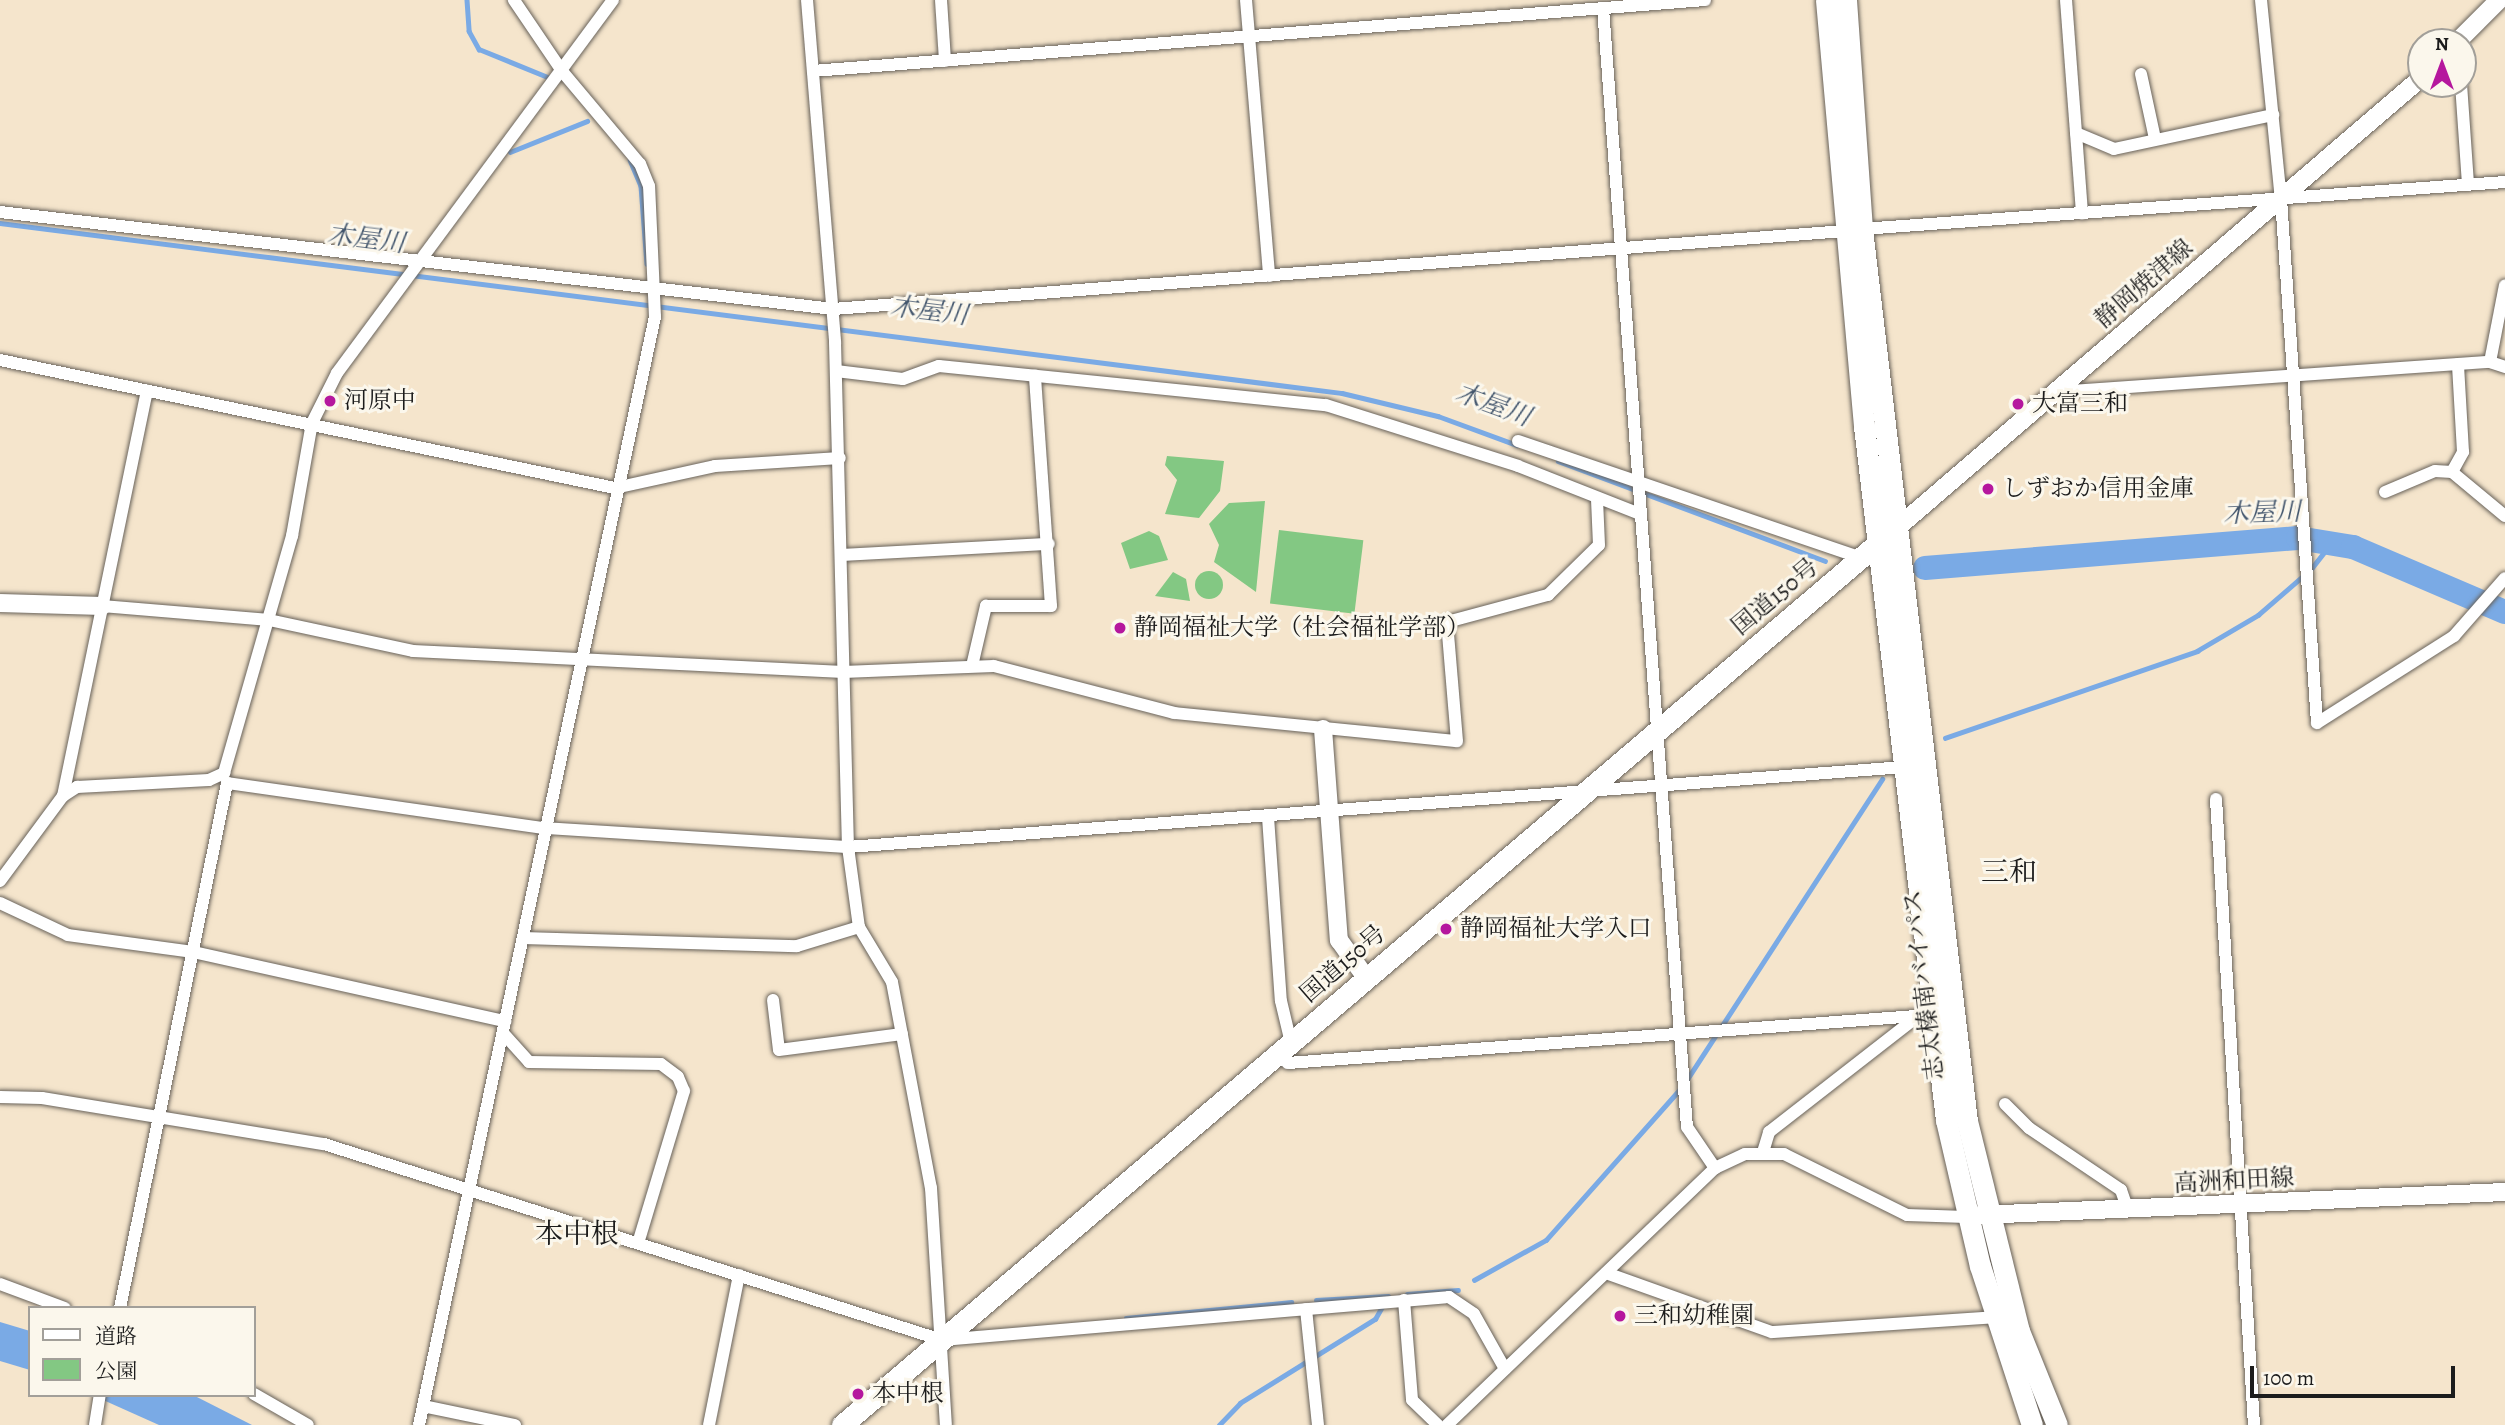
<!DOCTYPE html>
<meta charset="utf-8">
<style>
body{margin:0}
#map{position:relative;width:2505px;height:1425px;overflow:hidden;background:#f5e5cc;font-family:Alegreya,"Noto Serif JP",serif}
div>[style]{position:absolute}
.green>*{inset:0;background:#83c883;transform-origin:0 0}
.round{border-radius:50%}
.water>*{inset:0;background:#7aaae5}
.stream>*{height:4.5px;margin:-2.25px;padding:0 2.25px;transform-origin:2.25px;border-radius:2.25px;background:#7aaae5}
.river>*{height:24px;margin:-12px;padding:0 12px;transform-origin:12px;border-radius:12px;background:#7aaae5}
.roads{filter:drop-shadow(0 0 2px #68625a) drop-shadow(0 0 2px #68625a)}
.street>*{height:12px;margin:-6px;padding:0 6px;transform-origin:6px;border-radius:6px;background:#fff}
.secondary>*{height:18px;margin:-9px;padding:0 9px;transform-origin:9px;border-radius:9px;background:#fff}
.highway>*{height:21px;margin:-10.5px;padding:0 10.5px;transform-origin:10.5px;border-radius:10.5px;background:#fff}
.dots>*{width:19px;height:19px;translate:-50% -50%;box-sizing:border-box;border:4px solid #fbf7ec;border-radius:50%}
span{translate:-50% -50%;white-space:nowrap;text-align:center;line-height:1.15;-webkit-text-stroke:6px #fbf7ec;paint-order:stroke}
.street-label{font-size:24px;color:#1c1c1c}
.poi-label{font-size:24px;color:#1c1c1c}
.left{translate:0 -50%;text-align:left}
.water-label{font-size:26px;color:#42556c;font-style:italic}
.quarter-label{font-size:28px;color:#1c1c1c}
.legend{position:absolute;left:28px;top:1306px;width:228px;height:91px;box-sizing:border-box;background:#fbf7ec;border:2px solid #a29f99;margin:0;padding:9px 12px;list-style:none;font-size:21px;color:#1c1c1c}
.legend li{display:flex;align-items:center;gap:14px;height:35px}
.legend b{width:35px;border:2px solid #a29f99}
.north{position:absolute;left:2407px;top:28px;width:70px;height:70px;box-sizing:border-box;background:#fbf7ec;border:2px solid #a29f99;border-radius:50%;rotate:0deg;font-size:19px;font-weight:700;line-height:28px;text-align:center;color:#1c1c1c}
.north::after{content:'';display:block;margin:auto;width:24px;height:32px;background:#b5179e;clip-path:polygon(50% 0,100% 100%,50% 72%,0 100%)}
.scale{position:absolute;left:2250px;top:1366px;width:205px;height:32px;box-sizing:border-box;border:4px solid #1c1c1c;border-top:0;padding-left:9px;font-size:21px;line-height:24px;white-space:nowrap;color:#1c1c1c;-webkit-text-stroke:5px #fbf7ec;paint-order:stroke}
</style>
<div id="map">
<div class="green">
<i style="clip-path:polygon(1167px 456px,1224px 461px,1220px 491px,1199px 518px,1165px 514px,1177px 480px,1165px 465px)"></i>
<i style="clip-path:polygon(1265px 501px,1256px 592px,1214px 562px,1219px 545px,1209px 524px,1229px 503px)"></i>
<i style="left:1279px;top:530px;width:85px;height:74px;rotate:7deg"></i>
<i style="clip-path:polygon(1149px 531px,1159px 536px,1168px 560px,1130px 569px,1121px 543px)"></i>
<i class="round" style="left:1195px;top:571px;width:28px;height:28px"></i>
<i style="clip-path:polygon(1173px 572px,1186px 579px,1190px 601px,1155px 596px)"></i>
</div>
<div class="water">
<i style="clip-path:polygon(0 1322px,30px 1331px,30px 1370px,0 1361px)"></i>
<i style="clip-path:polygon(92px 1395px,193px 1395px,252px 1425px,159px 1425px)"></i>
</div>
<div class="stream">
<i style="left:467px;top:0;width:31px;rotate:86deg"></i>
<i style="left:469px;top:31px;width:21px;rotate:61deg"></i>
<i style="left:479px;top:49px;width:77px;rotate:22.2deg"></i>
<i style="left:510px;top:152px;width:83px;rotate:-21.9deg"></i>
<i style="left:630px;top:160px;width:28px;rotate:67deg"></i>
<i style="left:641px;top:186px;width:78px;rotate:85.6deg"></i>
<i style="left:0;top:223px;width:1353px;rotate:7.22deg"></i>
<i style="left:1342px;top:393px;width:99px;rotate:13.5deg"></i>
<i style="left:1438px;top:416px;width:84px;rotate:20.2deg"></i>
<i style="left:1558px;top:461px;width:285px;rotate:20.5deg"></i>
<i style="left:2311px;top:569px;width:34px;rotate:-52deg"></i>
<i style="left:1945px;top:738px;width:267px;rotate:-19deg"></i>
<i style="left:2197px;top:651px;width:71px;rotate:-30.5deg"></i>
<i style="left:2258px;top:615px;width:61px;rotate:-41deg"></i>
<i style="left:1686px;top:1081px;width:360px;rotate:-57deg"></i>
<i style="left:1474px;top:1280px;width:82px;rotate:-29.1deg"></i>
<i style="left:1546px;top:1240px;width:203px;rotate:-48.4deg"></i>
<i style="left:1407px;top:1294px;width:51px;rotate:-4.5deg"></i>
<i style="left:1316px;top:1300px;width:72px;rotate:-3.2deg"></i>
<i style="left:1126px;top:1318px;width:166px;rotate:-5.5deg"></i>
<i style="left:1219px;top:1425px;width:30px;rotate:-46deg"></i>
<i style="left:1240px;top:1403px;width:159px;rotate:-31.9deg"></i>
<i style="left:1375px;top:1319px;width:16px;rotate:-60deg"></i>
</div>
<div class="river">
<i style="left:1925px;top:568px;width:374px;rotate:-4.6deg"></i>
<i style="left:2298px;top:538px;width:56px;rotate:9.3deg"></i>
<i style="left:2353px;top:547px;width:165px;rotate:23.2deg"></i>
</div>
<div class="roads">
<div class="street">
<i style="left:807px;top:0;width:343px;rotate:85.3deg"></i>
<i style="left:835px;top:342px;width:505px;rotate:88.53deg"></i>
<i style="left:848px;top:847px;width:81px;rotate:82.2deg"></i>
<i style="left:859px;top:927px;width:64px;rotate:59deg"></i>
<i style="left:892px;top:982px;width:210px;rotate:79.3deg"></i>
<i style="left:931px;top:1188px;width:237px;rotate:86.4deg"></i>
<i style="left:941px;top:0;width:61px;rotate:86.2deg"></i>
<i style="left:1246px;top:0;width:277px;rotate:85.2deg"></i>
<i style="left:2066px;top:0;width:214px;rotate:85.7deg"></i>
<i style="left:2261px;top:0;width:200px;rotate:84.3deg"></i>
<i style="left:2281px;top:199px;width:525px;rotate:86.07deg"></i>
<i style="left:2317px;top:723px;width:162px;rotate:-32.4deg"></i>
<i style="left:2454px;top:636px;width:77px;rotate:-48.7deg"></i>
<i style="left:1603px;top:8px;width:1122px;rotate:85.71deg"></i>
<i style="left:1687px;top:1127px;width:50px;rotate:55.7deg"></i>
<i style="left:813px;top:71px;width:895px;rotate:-4.55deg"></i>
<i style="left:2141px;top:74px;width:66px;rotate:77.8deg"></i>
<i style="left:2461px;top:84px;width:100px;rotate:86deg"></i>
<i style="left:2076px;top:133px;width:41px;rotate:22.8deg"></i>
<i style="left:2114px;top:149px;width:163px;rotate:-12.1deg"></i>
<i style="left:0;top:212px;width:839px;rotate:6.64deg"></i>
<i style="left:833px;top:309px;width:1014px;rotate:-4.41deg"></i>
<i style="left:1862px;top:229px;width:645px;rotate:-4.18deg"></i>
<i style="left:0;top:360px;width:628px;rotate:11.76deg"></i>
<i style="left:615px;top:488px;width:102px;rotate:-12.4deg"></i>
<i style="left:715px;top:466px;width:125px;rotate:-3.7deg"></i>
<i style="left:2490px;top:362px;width:78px;rotate:-79deg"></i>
<i style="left:836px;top:371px;width:67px;rotate:6.8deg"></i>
<i style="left:903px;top:379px;width:38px;rotate:-20deg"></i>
<i style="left:939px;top:366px;width:389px;rotate:5.8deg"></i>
<i style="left:1326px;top:405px;width:201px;rotate:17.6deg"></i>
<i style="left:1518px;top:466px;width:131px;rotate:21.5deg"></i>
<i style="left:2057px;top:392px;width:434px;rotate:-4deg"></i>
<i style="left:2490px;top:362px;width:16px;rotate:18deg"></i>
<i style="left:1518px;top:441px;width:363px;rotate:18.8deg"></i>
<i style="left:2452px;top:472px;width:23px;rotate:-61deg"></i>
<i style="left:2463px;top:452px;width:88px;rotate:-93.3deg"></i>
<i style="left:2385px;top:492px;width:54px;rotate:-22.8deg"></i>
<i style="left:2435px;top:471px;width:17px;rotate:3deg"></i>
<i style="left:2452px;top:472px;width:69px;rotate:39.7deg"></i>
<i style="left:843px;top:555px;width:206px;rotate:-3.1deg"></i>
<i style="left:102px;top:606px;width:168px;rotate:4.8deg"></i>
<i style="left:269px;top:620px;width:147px;rotate:12.1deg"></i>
<i style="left:413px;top:651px;width:431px;rotate:2.8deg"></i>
<i style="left:843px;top:672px;width:151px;rotate:-2.3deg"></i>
<i style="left:994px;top:666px;width:186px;rotate:14.6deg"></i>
<i style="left:1174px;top:713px;width:284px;rotate:5.7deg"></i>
<i style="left:1457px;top:741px;width:119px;rotate:-94.8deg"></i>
<i style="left:1447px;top:622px;width:105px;rotate:-15deg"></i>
<i style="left:1548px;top:595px;width:71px;rotate:-44.4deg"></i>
<i style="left:1599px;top:545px;width:46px;rotate:-92.5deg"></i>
<i style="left:972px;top:666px;width:62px;rotate:-76.9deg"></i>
<i style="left:986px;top:606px;width:65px"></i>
<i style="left:1051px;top:606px;width:231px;rotate:-94deg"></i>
<i style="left:63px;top:796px;width:414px;rotate:-78.3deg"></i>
<i style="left:2216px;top:799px;width:627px;rotate:86.53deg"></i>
<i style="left:1268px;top:817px;width:184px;rotate:86deg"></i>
<i style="left:1281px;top:1001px;width:43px;rotate:76.6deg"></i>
<i style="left:0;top:881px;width:106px;rotate:-53.5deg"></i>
<i style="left:63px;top:796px;width:17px;rotate:-33deg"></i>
<i style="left:77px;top:787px;width:132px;rotate:-3deg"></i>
<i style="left:209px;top:780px;width:17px;rotate:-25deg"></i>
<i style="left:224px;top:773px;width:247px;rotate:-74deg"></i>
<i style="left:292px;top:536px;width:115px;rotate:-80deg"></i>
<i style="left:312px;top:423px;width:56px;rotate:-63.4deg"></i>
<i style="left:337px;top:373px;width:464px;rotate:-53.5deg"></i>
<i style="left:0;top:903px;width:75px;rotate:25.2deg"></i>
<i style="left:68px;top:935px;width:126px;rotate:7.7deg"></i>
<i style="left:193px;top:952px;width:320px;rotate:12.5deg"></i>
<i style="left:523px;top:938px;width:274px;rotate:1.7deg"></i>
<i style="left:797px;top:946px;width:65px;rotate:-17deg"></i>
<i style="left:773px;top:1000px;width:50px;rotate:83.2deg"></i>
<i style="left:779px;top:1050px;width:124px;rotate:-7.4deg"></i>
<i style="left:503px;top:1033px;width:39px;rotate:48deg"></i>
<i style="left:529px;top:1062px;width:132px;rotate:0.9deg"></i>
<i style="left:661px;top:1064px;width:21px;rotate:37deg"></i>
<i style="left:678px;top:1077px;width:15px;rotate:67deg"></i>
<i style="left:684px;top:1091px;width:159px;rotate:106.8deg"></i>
<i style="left:1278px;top:1054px;width:13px;rotate:42deg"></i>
<i style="left:1288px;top:1063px;width:630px;rotate:-4.28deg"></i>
<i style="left:0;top:1097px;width:42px;rotate:1.4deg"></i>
<i style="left:42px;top:1098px;width:286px;rotate:9.3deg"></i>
<i style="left:324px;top:1144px;width:648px;rotate:17.6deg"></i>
<i style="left:942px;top:1340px;width:509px;rotate:-4.85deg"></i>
<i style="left:1449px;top:1297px;width:30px;rotate:34deg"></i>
<i style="left:1474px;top:1314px;width:63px;rotate:60.6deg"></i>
<i style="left:2005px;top:1104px;width:34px;rotate:45deg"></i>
<i style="left:2029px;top:1128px;width:111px;rotate:34deg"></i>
<i style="left:2121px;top:1190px;width:21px;rotate:71deg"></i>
<i style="left:1763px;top:1152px;width:21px;rotate:-73deg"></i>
<i style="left:1769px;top:1132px;width:189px;rotate:-37.9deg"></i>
<i style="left:1606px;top:1273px;width:176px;rotate:19.6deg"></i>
<i style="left:1772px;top:1332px;width:224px;rotate:-3.8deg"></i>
<i style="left:0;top:1284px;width:69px;rotate:20.3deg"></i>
<i style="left:1404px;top:1300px;width:100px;rotate:85.4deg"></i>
<i style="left:1412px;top:1400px;width:36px;rotate:44deg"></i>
<i style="left:120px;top:1308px;width:536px;rotate:-78.48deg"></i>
<i style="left:227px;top:783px;width:321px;rotate:8.1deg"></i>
<i style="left:545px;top:828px;width:304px;rotate:3.6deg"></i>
<i style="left:848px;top:847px;width:1059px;rotate:-4.33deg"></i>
<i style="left:1306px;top:1309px;width:117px;rotate:84.1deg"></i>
<i style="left:254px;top:1394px;width:62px;rotate:29.9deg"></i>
<i style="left:423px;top:1406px;width:94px;rotate:11.7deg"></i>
<i style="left:95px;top:1425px;width:30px;rotate:-81deg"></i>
<i style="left:419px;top:1425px;width:1133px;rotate:-77.98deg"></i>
<i style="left:655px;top:317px;width:131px;rotate:-92.6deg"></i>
<i style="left:649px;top:186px;width:24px;rotate:-112deg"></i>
<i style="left:640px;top:164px;width:121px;rotate:-130deg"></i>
<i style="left:562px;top:71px;width:86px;rotate:-124.1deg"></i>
<i style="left:709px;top:1425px;width:153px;rotate:-78.7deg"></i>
<i style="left:1447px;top:1425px;width:371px;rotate:-43.8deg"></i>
<i style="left:1715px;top:1168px;width:33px;rotate:-25deg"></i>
<i style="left:1745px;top:1154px;width:39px"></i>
<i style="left:1784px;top:1154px;width:137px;rotate:26.4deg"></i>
<i style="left:1907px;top:1215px;width:59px;rotate:1.9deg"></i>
</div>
<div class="secondary">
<i style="left:2457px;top:42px;width:59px;rotate:-45deg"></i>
<i style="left:1898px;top:527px;width:689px;rotate:-40.65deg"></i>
<i style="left:0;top:603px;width:102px;rotate:1.7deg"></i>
<i style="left:1323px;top:729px;width:212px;rotate:85.7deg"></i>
<i style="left:1339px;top:940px;width:48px;rotate:54.3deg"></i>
<i style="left:1980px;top:1215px;width:526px;rotate:-2.51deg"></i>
</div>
<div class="highway">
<i style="left:1826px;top:0;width:428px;rotate:84.9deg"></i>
<i style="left:1864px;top:426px;width:699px;rotate:83.26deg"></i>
<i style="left:1946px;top:1120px;width:150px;rotate:76.9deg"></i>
<i style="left:1980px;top:1266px;width:167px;rotate:71.9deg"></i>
<i style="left:1846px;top:0;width:230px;rotate:86deg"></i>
<i style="left:1862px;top:229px;width:898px;rotate:83.29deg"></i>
<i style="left:1967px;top:1121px;width:216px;rotate:76.1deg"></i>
<i style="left:2019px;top:1331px;width:101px;rotate:68deg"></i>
<i style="left:842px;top:1425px;width:1370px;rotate:-40.41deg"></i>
</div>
</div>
<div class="dots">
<i style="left:330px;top:401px;background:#b5179e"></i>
<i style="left:2018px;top:404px;background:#b5179e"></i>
<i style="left:1988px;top:489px;background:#b5179e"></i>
<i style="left:1120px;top:628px;background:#b5179e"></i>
<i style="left:1446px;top:929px;background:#b5179e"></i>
<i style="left:1620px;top:1316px;background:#b5179e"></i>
<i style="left:858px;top:1394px;background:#b5179e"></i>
</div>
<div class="street-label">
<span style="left:2144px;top:284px;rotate:-41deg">静岡焼津線</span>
<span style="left:1775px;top:597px;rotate:-40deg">国道150号</span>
<span style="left:1343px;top:964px;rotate:-41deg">国道150号</span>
<span style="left:1924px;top:985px;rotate:-97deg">志太榛南バイパス</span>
<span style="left:2234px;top:1181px;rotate:-3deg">高洲和田線</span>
</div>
<div class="poi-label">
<span class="left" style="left:344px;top:401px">河原中</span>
<span class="left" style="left:2032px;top:404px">大富三和</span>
<span class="left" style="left:2002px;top:489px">しずおか信用金庫</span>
<span class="left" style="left:1134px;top:628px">静岡福祉大学（社会福祉学部）</span>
<span class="left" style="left:1460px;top:929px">静岡福祉大学入口</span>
<span class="left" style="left:1634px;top:1316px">三和幼稚園</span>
<span class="left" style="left:872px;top:1394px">本中根</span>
</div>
<div class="water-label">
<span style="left:366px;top:239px;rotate:7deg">木屋川</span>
<span style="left:929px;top:311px;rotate:7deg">木屋川</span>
<span style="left:1493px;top:405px;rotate:20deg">木屋川</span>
<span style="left:2262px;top:513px;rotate:-2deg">木屋川</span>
</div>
<div class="quarter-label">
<span style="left:2009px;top:872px">三和</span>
<span style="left:577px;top:1234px">本中根</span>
</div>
<ul class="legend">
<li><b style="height:9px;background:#fff"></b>道路</li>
<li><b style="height:19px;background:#83c883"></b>公園</li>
</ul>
<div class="north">N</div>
<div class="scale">100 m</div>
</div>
